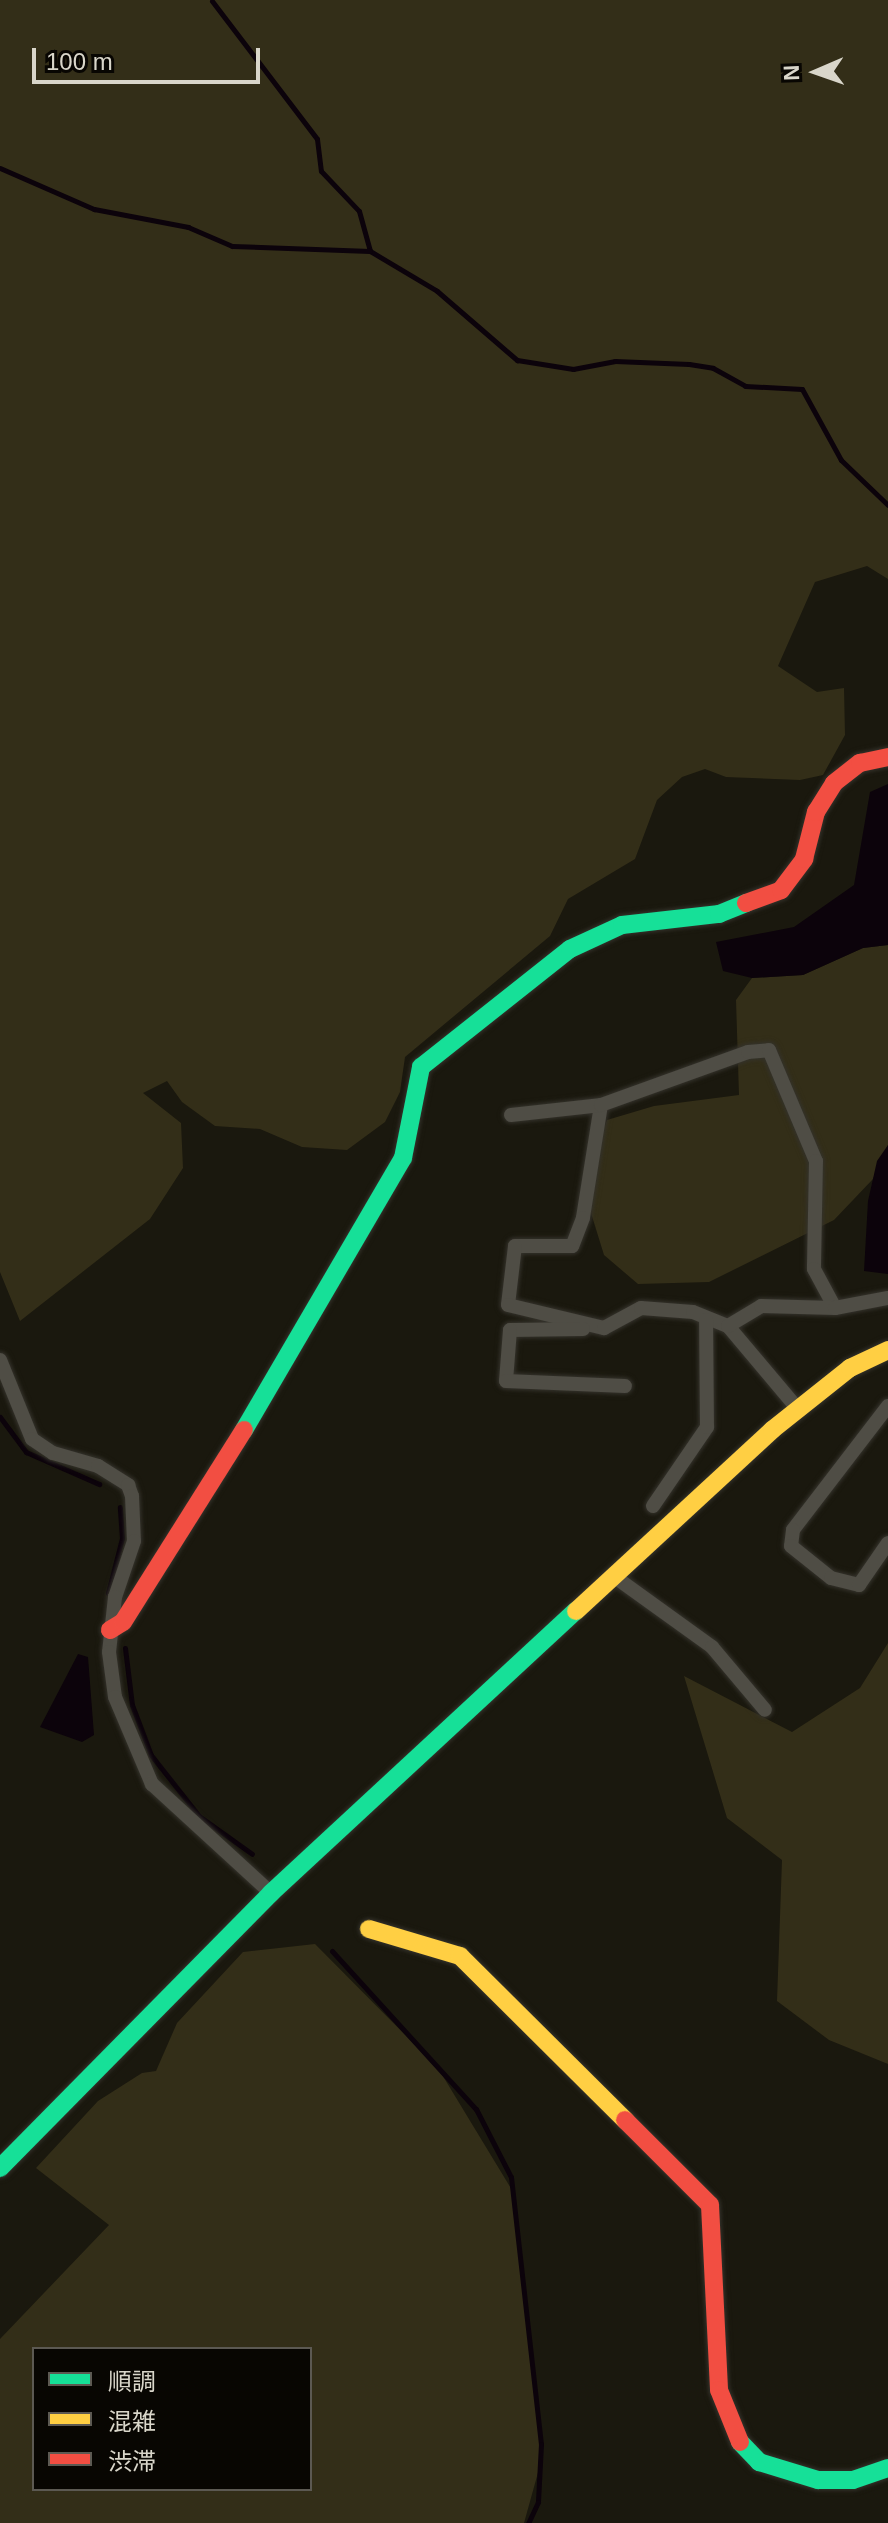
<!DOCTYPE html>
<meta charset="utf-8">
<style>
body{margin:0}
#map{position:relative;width:888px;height:2523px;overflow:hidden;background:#1a180e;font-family:Helvetica,"Noto Sans JP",sans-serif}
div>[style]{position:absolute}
.green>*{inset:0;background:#332e18}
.water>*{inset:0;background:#0c030b}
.stream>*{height:5px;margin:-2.5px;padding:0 2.5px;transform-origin:2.5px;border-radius:2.5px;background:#0c030b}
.roads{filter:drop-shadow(0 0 2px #34322b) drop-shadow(0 0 2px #34322b)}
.street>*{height:14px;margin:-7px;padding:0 7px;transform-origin:7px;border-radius:7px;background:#4f4d45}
.fast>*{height:18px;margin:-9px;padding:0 9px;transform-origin:9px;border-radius:9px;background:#16e098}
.slow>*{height:18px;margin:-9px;padding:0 9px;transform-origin:9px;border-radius:9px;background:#ffcf43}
.jam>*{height:18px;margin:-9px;padding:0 9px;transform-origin:9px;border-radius:9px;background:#f24e42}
span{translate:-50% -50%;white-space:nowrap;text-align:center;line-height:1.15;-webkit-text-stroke:8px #080602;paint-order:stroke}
.legend{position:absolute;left:32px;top:2347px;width:280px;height:144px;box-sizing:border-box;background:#080602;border:2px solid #5c5952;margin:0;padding:10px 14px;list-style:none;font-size:24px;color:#d9d6ca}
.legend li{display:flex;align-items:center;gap:16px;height:40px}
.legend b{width:40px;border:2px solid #5c5952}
.north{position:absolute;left:776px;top:32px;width:80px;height:80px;-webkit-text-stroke:6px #080602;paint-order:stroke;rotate:268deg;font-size:22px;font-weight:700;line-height:32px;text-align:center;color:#d9d6ca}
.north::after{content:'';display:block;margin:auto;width:28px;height:36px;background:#d9d6ca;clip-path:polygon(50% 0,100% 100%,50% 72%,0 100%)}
.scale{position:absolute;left:32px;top:48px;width:228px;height:36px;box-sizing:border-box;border:4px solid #d9d6ca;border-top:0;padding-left:10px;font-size:24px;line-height:28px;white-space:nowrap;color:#d9d6ca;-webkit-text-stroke:6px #080602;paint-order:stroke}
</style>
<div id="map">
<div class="green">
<i style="clip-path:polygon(0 0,888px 0,888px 579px,867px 566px,815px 582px,778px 666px,817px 692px,844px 688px,845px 735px,823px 775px,800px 780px,726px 777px,705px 769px,682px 777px,657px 800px,635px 859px,568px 899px,550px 936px,405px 1057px,400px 1092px,385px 1122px,347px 1150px,302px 1147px,260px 1129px,215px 1126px,182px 1102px,167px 1081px,143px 1093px,181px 1123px,183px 1168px,150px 1219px,20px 1321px,0 1272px)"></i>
<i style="clip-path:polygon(888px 945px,888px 1145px,873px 1179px,834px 1220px,709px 1282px,638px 1284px,604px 1255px,591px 1213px,589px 1169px,607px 1120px,654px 1106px,739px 1095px,736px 1000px,752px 978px,803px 975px,863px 948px)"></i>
<i style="clip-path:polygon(888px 1643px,888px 2064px,829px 2040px,777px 2001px,782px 1860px,727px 1818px,684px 1676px,792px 1732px,860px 1688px)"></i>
<i style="clip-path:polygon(evenodd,315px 1944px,438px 2068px,512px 2190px,539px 2417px,539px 2469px,524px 2523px,0 2523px,0 2339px,109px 2225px,36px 2168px,98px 2101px,142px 2073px,156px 2071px,177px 2023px,243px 1952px,315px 1944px,34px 2349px,310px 2349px,310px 2489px,34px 2489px,34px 2349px)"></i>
</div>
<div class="water">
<i style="clip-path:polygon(888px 784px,888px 945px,863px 948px,803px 975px,752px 978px,723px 971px,716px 942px,794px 927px,854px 885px,870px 792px)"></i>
<i style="clip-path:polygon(888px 1145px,888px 1274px,864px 1271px,868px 1201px,877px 1161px)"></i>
<i style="clip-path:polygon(78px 1654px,88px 1657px,94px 1735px,82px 1742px,40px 1727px)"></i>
</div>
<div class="stream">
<i style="left:212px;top:1px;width:173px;rotate:52.7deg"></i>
<i style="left:317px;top:139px;width:32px;rotate:83deg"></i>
<i style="left:321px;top:171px;width:55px;rotate:46.5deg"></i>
<i style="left:359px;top:211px;width:41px;rotate:74.6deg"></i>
<i style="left:370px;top:251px;width:78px;rotate:30.8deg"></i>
<i style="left:437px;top:291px;width:106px;rotate:40.8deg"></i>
<i style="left:517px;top:360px;width:57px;rotate:9.1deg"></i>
<i style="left:573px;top:369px;width:43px;rotate:-10.8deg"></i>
<i style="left:615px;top:361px;width:74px;rotate:2.3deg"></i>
<i style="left:689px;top:364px;width:24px;rotate:9deg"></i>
<i style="left:713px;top:368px;width:37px;rotate:29deg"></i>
<i style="left:745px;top:386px;width:57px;rotate:3deg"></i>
<i style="left:802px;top:389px;width:81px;rotate:61.2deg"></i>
<i style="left:841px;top:460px;width:65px;rotate:43.8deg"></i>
<i style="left:0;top:168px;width:103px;rotate:23.6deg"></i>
<i style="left:94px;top:209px;width:96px;rotate:10.8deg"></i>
<i style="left:188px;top:227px;width:48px;rotate:23.4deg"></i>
<i style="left:232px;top:246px;width:138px;rotate:2.1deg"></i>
<i style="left:0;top:1417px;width:44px;rotate:53.4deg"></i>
<i style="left:26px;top:1452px;width:80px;rotate:23.7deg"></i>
<i style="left:108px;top:1593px;width:57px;rotate:-75.7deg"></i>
<i style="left:122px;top:1538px;width:31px;rotate:-94deg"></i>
<i style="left:125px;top:1648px;width:57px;rotate:83deg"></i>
<i style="left:132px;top:1705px;width:53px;rotate:69.2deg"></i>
<i style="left:151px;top:1755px;width:78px;rotate:51.8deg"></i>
<i style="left:199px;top:1816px;width:65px;rotate:35.6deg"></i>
<i style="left:332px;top:1951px;width:214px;rotate:47.7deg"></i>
<i style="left:476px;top:2109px;width:76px;rotate:62.8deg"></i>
<i style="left:511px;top:2177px;width:269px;rotate:83.6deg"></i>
<i style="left:541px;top:2444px;width:58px;rotate:93deg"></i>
<i style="left:538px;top:2502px;width:23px;rotate:115deg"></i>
</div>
<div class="roads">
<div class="street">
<i style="left:601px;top:1105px;width:114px;rotate:99.1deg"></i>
<i style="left:583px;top:1218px;width:30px;rotate:111deg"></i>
<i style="left:572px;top:1246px;width:57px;rotate:180deg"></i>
<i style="left:515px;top:1246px;width:59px;rotate:96.8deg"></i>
<i style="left:508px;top:1305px;width:99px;rotate:13.5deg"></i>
<i style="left:604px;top:1328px;width:42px;rotate:-28.4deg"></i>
<i style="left:641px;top:1308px;width:52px;rotate:4.4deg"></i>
<i style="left:693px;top:1312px;width:38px;rotate:22deg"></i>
<i style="left:728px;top:1326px;width:109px;rotate:49.9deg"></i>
<i style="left:511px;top:1115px;width:91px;rotate:-6.3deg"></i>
<i style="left:601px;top:1105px;width:156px;rotate:-19.8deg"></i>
<i style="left:748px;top:1052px;width:21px;rotate:-5deg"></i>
<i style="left:769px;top:1050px;width:121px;rotate:67.1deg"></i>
<i style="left:816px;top:1161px;width:108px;rotate:91.1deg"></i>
<i style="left:814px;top:1269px;width:44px;rotate:61.7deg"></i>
<i style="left:728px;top:1326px;width:39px;rotate:-31deg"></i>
<i style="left:761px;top:1306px;width:74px;rotate:1.5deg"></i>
<i style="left:835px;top:1308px;width:54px;rotate:-10.7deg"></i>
<i style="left:583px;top:1329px;width:73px;rotate:179.2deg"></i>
<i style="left:510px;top:1330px;width:51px;rotate:94.5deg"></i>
<i style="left:506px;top:1381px;width:119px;rotate:2.4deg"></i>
<i style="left:0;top:1360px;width:85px;rotate:67.9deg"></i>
<i style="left:32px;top:1439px;width:25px;rotate:34deg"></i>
<i style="left:53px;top:1453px;width:47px;rotate:16.1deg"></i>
<i style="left:98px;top:1466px;width:36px;rotate:32deg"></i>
<i style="left:128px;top:1485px;width:12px;rotate:70deg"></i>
<i style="left:132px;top:1496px;width:45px;rotate:87.5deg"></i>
<i style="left:134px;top:1541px;width:59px;rotate:108.7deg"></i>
<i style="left:115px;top:1597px;width:55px;rotate:96.2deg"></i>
<i style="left:109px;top:1652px;width:45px;rotate:82.4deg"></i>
<i style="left:115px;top:1697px;width:95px;rotate:67deg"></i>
<i style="left:152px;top:1784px;width:161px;rotate:42.5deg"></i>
<i style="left:888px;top:1406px;width:156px;rotate:127.5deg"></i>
<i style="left:793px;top:1530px;width:16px;rotate:97deg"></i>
<i style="left:791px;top:1546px;width:51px;rotate:38.7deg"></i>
<i style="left:831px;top:1578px;width:29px;rotate:14deg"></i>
<i style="left:859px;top:1585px;width:51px;rotate:-55.4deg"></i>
<i style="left:653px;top:1506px;width:96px;rotate:-55.6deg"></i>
<i style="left:707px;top:1427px;width:107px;rotate:-90.5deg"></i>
<i style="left:615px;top:1577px;width:120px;rotate:35.8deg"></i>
<i style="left:712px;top:1647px;width:82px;rotate:49.9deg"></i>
</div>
<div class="fast">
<i style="left:244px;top:1430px;width:315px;rotate:-59.7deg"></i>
<i style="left:403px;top:1158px;width:93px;rotate:-78.8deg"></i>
<i style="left:421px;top:1067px;width:190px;rotate:-38.4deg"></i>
<i style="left:570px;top:949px;width:57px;rotate:-24.8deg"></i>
<i style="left:622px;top:925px;width:98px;rotate:-6.5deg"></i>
<i style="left:719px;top:914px;width:29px;rotate:-22deg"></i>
<i style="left:0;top:2168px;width:386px;rotate:-45.4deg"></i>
<i style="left:271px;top:1893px;width:415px;rotate:-42.8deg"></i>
<i style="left:740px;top:2442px;width:28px;rotate:46deg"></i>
<i style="left:759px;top:2462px;width:62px;rotate:17deg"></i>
<i style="left:818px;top:2480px;width:35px"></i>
<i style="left:853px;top:2480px;width:37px;rotate:-19deg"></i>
</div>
<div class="slow">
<i style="left:576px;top:1611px;width:267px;rotate:-42.7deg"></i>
<i style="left:772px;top:1430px;width:100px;rotate:-38.5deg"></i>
<i style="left:850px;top:1368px;width:42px;rotate:-25.3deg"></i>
<i style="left:369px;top:1929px;width:95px;rotate:16.5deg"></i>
<i style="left:460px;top:1956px;width:233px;rotate:44.8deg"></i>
</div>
<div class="jam">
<i style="left:746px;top:903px;width:37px;rotate:-20deg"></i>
<i style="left:781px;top:890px;width:39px;rotate:-53deg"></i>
<i style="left:804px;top:859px;width:49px;rotate:-75.7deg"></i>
<i style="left:816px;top:812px;width:34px;rotate:-58deg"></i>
<i style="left:834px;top:783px;width:33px;rotate:-38deg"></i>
<i style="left:860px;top:763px;width:29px;rotate:-12deg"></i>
<i style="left:110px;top:1630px;width:15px;rotate:-32deg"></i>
<i style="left:123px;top:1622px;width:227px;rotate:-57.8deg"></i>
<i style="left:625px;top:2120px;width:120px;rotate:45deg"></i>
<i style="left:710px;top:2205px;width:185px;rotate:87.2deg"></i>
<i style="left:719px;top:2390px;width:56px;rotate:68deg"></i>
</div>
</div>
<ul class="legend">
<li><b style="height:10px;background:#16e098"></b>順調</li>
<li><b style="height:10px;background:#ffcf43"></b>混雑</li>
<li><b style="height:10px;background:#f24e42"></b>渋滞</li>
</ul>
<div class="north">N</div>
<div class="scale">100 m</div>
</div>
